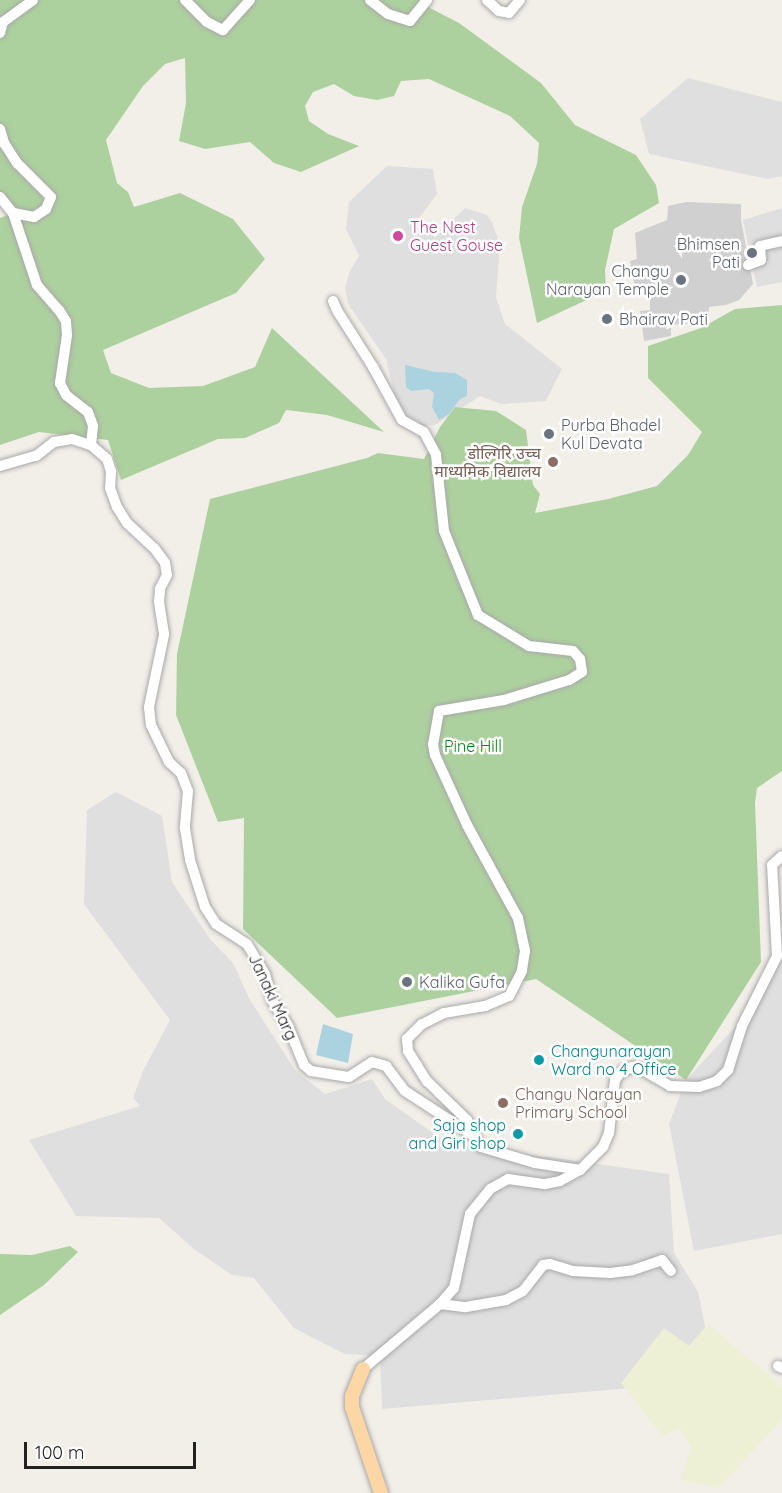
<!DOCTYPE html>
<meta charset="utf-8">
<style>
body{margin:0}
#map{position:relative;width:782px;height:1493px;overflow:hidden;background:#f2efe9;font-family:Quicksand,"Noto Sans Devanagari",sans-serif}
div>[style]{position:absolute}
.residential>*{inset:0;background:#e0dfdf}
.religious>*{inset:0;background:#d0d0d0}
.farmland>*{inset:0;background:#eef0d5}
.forest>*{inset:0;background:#add19e}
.water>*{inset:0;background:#aad3df}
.roads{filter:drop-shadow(0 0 2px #a9a9a9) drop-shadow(0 0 2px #a9a9a9)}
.minor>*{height:10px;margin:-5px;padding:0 5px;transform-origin:5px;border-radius:5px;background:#fff}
.major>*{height:14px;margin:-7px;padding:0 7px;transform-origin:7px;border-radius:7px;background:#fcd6a4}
.dots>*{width:16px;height:16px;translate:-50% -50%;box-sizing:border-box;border:3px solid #fff;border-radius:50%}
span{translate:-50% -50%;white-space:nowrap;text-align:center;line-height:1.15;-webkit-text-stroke:5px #fff;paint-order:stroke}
.hotel-label{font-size:16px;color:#b23c85}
.left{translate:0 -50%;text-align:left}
.worship-label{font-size:16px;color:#5b616d}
.right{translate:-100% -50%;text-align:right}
.education-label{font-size:16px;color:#785e54}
.park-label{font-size:16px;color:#0c8416}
.street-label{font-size:16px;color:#222}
.culture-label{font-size:16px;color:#0d838f}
.scale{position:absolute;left:24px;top:1442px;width:172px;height:27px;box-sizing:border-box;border:3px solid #222;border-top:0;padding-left:8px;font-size:18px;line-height:21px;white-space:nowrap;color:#222;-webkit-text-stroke:4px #fff;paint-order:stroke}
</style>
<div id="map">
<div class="residential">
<i style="clip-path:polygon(688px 78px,782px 102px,782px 176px,767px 179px,649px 154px,640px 119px)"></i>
<i style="clip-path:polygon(387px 166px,433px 169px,437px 194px,413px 226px,436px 237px,465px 208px,487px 215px,492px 222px,500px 245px,496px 297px,505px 324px,562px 369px,546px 401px,501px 404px,480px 396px,435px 425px,418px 426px,398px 409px,386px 359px,348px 304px,345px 288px,350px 271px,359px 256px,346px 229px,349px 202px)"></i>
<i style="clip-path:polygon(782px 208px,782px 282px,757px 287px,743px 220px)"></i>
<i style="clip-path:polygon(116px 792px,162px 816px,172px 882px,210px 939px,233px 963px,250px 1000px,295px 1070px,325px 1094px,372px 1079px,385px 1099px,447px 1143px,669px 1174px,674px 1253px,698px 1292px,711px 1355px,643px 1387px,382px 1409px,380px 1356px,345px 1354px,294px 1328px,254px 1278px,232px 1275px,194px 1249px,159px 1218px,76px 1216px,29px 1140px,140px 1106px,133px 1098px,143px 1071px,170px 1020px,84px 904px,87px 810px)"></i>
<i style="clip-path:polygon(782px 952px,782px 1234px,694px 1251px,669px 1124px,686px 1080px,749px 1012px)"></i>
</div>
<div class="religious">
<i style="clip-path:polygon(686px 202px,741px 204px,741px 220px,753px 284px,739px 300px,726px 305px,709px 307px,708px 321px,671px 325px,671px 336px,644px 341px,640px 311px,650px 310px,650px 288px,635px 288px,630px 261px,637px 259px,635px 233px,667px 220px,668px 206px)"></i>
</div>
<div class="farmland">
<i style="clip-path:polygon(708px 1324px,782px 1386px,782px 1420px,719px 1488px,681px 1480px,691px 1447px,679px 1428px,663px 1437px,621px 1383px,664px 1328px,689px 1346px)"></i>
</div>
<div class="forest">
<i style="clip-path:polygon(0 0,423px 0,430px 8px,459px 23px,541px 83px,575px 125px,636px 155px,656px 185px,659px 203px,614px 229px,605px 270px,606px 291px,537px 323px,519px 238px,522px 207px,537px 164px,539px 143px,510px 116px,429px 79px,401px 81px,394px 96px,377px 100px,354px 96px,334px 84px,313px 92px,305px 106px,309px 121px,328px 134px,359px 146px,301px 172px,274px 163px,250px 142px,205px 149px,179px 141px,186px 103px,185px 58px,165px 64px,143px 86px,106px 140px,117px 183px,128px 192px,134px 207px,180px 193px,233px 219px,265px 259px,236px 293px,103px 350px,111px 373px,149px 388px,203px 386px,255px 367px,272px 328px,384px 432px,327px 415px,286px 410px,279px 423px,245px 438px,218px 439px,121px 480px,108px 440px,39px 432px,0 445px,0 218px,12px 213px,0 195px)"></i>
<i style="clip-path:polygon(782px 305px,782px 771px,757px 788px,755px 803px,761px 962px,686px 1080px,536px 979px,337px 1018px,243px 929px,244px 818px,218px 822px,176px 715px,177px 654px,210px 499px,367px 458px,378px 453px,424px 459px,440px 427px,455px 407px,496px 411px,526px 430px,533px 485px,540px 494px,535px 513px,608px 499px,657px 486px,688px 455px,702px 432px,648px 378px,648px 346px,701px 328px,735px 309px)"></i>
<i style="clip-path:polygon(70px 1246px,78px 1252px,44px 1285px,0 1315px,0 1254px,32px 1255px)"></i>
</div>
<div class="water">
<i style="clip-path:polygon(405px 365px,435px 372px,455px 373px,467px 380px,467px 396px,460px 399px,449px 414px,439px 420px,432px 407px,434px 393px,429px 389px,411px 391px,406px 387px)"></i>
<i style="clip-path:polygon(323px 1024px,353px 1034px,348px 1063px,316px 1055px)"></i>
</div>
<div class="roads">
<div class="minor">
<i style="left:185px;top:0;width:31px;rotate:45deg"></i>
<i style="left:207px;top:22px;width:18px;rotate:27deg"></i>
<i style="left:223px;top:30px;width:40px;rotate:-48deg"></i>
<i style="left:370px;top:0;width:23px;rotate:38deg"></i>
<i style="left:388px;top:14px;width:23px;rotate:18deg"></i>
<i style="left:410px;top:21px;width:27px;rotate:-51deg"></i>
<i style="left:487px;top:0;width:16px;rotate:43deg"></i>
<i style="left:499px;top:11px;width:10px;rotate:11deg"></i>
<i style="left:509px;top:13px;width:17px;rotate:-50deg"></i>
<i style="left:0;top:33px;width:11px;rotate:-75deg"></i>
<i style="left:3px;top:22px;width:37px;rotate:-36deg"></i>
<i style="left:0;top:129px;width:15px;rotate:74deg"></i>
<i style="left:4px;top:143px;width:24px;rotate:57deg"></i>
<i style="left:17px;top:163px;width:48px;rotate:45deg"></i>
<i style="left:51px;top:197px;width:13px;rotate:113deg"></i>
<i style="left:46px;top:209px;width:14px;rotate:146deg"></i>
<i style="left:34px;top:217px;width:21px;rotate:-169deg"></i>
<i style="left:0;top:197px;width:21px;rotate:51deg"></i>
<i style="left:13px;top:213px;width:76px;rotate:71.6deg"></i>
<i style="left:37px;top:285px;width:33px;rotate:49deg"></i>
<i style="left:59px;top:310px;width:13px;rotate:58deg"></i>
<i style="left:66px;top:321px;width:14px;rotate:86deg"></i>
<i style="left:67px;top:335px;width:49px;rotate:98.3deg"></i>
<i style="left:60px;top:383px;width:13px;rotate:63deg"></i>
<i style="left:66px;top:395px;width:28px;rotate:38deg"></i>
<i style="left:88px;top:412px;width:15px;rotate:70deg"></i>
<i style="left:93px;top:426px;width:19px;rotate:96deg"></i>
<i style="left:748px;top:265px;width:14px;rotate:-21deg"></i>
<i style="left:761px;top:260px;width:14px;rotate:-94deg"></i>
<i style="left:760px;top:246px;width:23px;rotate:-13deg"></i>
<i style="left:333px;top:301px;width:12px;rotate:66deg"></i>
<i style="left:338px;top:312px;width:65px;rotate:57.5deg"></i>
<i style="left:373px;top:367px;width:60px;rotate:61.3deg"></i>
<i style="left:402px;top:420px;width:25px;rotate:29deg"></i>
<i style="left:424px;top:432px;width:26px;rotate:62deg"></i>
<i style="left:436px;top:455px;width:76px;rotate:84deg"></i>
<i style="left:444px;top:531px;width:91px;rotate:68deg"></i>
<i style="left:478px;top:615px;width:60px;rotate:31.3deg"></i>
<i style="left:529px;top:646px;width:44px;rotate:6.5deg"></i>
<i style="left:573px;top:651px;width:11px;rotate:49deg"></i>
<i style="left:580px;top:659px;width:13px;rotate:81deg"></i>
<i style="left:582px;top:672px;width:15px;rotate:148deg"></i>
<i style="left:569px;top:680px;width:68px;rotate:162.9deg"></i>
<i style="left:504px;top:700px;width:66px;rotate:170.4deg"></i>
<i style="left:439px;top:711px;width:34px;rotate:100deg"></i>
<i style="left:433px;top:744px;width:11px;rotate:80deg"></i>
<i style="left:435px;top:755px;width:77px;rotate:65.4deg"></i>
<i style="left:467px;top:825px;width:106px;rotate:61.3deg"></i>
<i style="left:518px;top:918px;width:34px;rotate:78deg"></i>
<i style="left:525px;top:951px;width:20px;rotate:99deg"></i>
<i style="left:522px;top:971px;width:28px;rotate:117deg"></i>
<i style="left:509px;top:996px;width:26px;rotate:157deg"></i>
<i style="left:485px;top:1006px;width:42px;rotate:170.3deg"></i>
<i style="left:444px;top:1013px;width:25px;rotate:153deg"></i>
<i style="left:422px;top:1024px;width:21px;rotate:135deg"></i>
<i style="left:407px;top:1039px;width:12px;rotate:85deg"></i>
<i style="left:408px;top:1051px;width:36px;rotate:58deg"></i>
<i style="left:427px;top:1081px;width:56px;rotate:44.3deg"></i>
<i style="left:467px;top:1120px;width:30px;rotate:63deg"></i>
<i style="left:481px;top:1147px;width:56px;rotate:16.5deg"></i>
<i style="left:535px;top:1163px;width:46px;rotate:8.8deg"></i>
<i style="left:0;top:466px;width:37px;rotate:-16deg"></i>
<i style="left:36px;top:456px;width:23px;rotate:-38deg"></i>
<i style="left:54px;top:442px;width:18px;rotate:-9deg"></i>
<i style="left:72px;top:439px;width:20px;rotate:18deg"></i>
<i style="left:91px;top:445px;width:21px;rotate:41deg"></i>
<i style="left:107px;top:459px;width:13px;rotate:72deg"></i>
<i style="left:111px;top:471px;width:17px;rotate:93deg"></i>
<i style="left:110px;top:488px;width:20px;rotate:70deg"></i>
<i style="left:117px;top:507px;width:19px;rotate:58deg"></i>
<i style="left:127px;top:523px;width:38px;rotate:43deg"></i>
<i style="left:155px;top:549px;width:17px;rotate:54deg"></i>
<i style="left:165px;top:563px;width:12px;rotate:81deg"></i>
<i style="left:167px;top:575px;width:16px;rotate:117deg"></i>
<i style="left:160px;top:589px;width:13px;rotate:94deg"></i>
<i style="left:159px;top:602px;width:33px;rotate:81deg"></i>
<i style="left:164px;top:635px;width:74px;rotate:101.8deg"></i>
<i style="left:149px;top:707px;width:18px;rotate:84deg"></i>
<i style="left:151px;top:725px;width:41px;rotate:64.1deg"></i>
<i style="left:169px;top:762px;width:16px;rotate:43deg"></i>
<i style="left:181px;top:773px;width:19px;rotate:69deg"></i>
<i style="left:188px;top:791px;width:37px;rotate:95deg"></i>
<i style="left:185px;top:828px;width:32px;rotate:81deg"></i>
<i style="left:190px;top:860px;width:49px;rotate:72.3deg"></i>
<i style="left:205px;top:907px;width:20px;rotate:57deg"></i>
<i style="left:216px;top:924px;width:37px;rotate:33deg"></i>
<i style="left:247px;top:944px;width:35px;rotate:59deg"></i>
<i style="left:265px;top:974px;width:27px;rotate:75deg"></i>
<i style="left:272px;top:1000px;width:31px;rotate:58deg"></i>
<i style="left:288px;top:1026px;width:42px;rotate:67.7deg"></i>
<i style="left:304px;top:1065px;width:9px;rotate:41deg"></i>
<i style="left:311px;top:1071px;width:38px;rotate:9deg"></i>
<i style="left:349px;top:1077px;width:27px;rotate:-33deg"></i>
<i style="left:372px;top:1062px;width:15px;rotate:16deg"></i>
<i style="left:386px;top:1066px;width:31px;rotate:53deg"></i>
<i style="left:405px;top:1091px;width:82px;rotate:33.1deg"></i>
<i style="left:440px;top:1304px;width:26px;rotate:7deg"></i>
<i style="left:466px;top:1307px;width:41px;rotate:-9.9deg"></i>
<i style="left:506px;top:1300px;width:19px;rotate:-28deg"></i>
<i style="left:523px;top:1291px;width:33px;rotate:-52deg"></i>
<i style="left:543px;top:1265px;width:7px;rotate:-8deg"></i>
<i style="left:550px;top:1264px;width:24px;rotate:17deg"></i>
<i style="left:573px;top:1271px;width:37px;rotate:3deg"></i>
<i style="left:610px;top:1273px;width:23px;rotate:-7deg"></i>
<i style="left:633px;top:1270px;width:31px;rotate:-19deg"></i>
<i style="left:662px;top:1260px;width:14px;rotate:51deg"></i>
<i style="left:778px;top:1366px;width:4px;rotate:27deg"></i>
<i style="left:363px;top:1369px;width:101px;rotate:-40.2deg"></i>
<i style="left:440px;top:1304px;width:21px;rotate:-49deg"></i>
<i style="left:454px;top:1288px;width:76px;rotate:-77.8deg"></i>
<i style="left:470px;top:1214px;width:32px;rotate:-51deg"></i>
<i style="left:490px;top:1189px;width:21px;rotate:-29deg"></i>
<i style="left:508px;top:1179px;width:37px;rotate:8deg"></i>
<i style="left:545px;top:1184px;width:15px;rotate:-11deg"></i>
<i style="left:560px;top:1181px;width:23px;rotate:-29deg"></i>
<i style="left:580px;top:1170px;width:33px;rotate:-45deg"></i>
<i style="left:603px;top:1147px;width:15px;rotate:-67deg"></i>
<i style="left:609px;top:1133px;width:53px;rotate:-83.5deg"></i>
<i style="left:615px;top:1080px;width:9px;rotate:-54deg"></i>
<i style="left:620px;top:1073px;width:13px;rotate:-27deg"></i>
<i style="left:632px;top:1067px;width:7px;rotate:8deg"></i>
<i style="left:639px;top:1068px;width:36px;rotate:30deg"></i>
<i style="left:670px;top:1086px;width:29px;rotate:2deg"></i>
<i style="left:699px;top:1087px;width:19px;rotate:-18deg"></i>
<i style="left:717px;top:1081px;width:16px;rotate:-45deg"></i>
<i style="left:728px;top:1070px;width:46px;rotate:-72.3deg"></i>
<i style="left:742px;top:1026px;width:78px;rotate:-63.4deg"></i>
<i style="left:777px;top:956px;width:91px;rotate:-93.1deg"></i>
<i style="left:772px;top:865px;width:13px;rotate:-42deg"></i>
</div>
<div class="major">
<i style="left:363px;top:1369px;width:29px;rotate:112deg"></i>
<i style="left:352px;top:1396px;width:11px;rotate:90deg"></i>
<i style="left:352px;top:1407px;width:91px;rotate:71.4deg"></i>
</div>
</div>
<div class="dots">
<i style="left:398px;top:236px;background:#d1479c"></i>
<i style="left:752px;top:253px;background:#6b7280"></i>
<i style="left:681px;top:280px;background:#6b7280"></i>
<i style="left:607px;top:319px;background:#6b7280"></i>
<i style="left:549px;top:434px;background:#6b7280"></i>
<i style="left:553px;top:462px;background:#8d6e63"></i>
<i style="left:407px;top:982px;background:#6b7280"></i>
<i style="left:539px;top:1060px;background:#0f9aa8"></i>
<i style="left:503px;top:1103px;background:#8d6e63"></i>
<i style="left:518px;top:1134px;background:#0f9aa8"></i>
</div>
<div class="hotel-label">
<span class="left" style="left:410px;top:236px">The Nest<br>Guest Gouse</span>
</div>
<div class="worship-label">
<span class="right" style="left:740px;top:253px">Bhimsen<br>Pati</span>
<span class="right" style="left:669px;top:280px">Changu<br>Narayan Temple</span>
<span class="left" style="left:619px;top:319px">Bhairav Pati</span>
<span class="left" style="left:561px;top:434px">Purba Bhadel<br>Kul Devata</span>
<span class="left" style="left:419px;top:982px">Kalika Gufa</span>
</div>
<div class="education-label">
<span class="right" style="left:541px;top:462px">डोल्गिरि उच्च<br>माध्यमिक विद्यालय</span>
<span class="left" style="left:515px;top:1103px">Changu Narayan<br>Primary School</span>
</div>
<div class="park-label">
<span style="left:473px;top:746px">Pine Hill</span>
</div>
<div class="street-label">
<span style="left:273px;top:997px;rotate:65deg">Janaki Marg</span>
</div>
<div class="culture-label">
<span class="left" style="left:551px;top:1060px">Changunarayan<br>Ward no 4 Office</span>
<span class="right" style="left:506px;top:1134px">Saja shop<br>and Giri shop</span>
</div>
<div class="scale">100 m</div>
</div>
